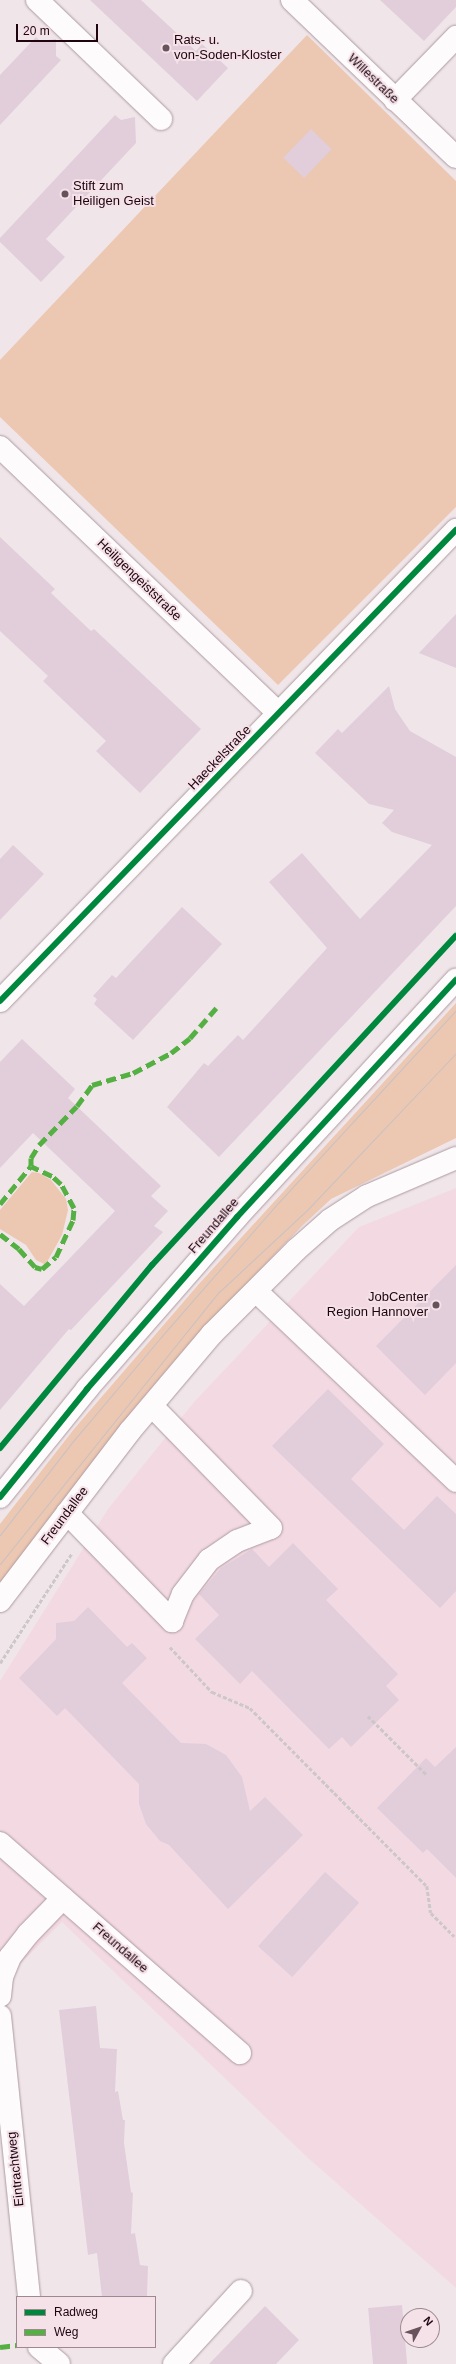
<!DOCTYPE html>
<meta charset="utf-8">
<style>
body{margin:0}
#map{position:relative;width:456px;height:2364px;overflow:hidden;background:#f0e6e9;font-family:Helvetica,sans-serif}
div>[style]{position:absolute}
.built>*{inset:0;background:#f3d9e2}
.green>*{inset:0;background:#ecc7b2}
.building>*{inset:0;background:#e1ceda;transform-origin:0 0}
.path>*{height:2.5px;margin-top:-1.25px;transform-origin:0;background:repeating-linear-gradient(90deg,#cdc7ca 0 4px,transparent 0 6px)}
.roads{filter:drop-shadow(0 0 1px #ac9aa1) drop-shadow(0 0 1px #ac9aa1)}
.minor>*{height:22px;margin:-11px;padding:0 11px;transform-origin:11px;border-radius:11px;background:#fdfbfc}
.tram>*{height:1px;margin:-0.5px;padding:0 0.5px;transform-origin:0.5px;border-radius:0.5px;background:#c6c1c3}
.quiet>*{height:5px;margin-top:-2.5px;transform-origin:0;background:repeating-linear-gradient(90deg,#55b044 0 10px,transparent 0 15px)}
.cycleway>*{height:6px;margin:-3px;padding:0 3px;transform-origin:3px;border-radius:3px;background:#00873e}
.dots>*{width:11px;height:11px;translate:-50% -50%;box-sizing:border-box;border:2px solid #f4e2e8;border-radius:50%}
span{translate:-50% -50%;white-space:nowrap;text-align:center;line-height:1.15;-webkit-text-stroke:4px #f4e2e8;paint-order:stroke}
.poi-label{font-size:13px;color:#1f030f}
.left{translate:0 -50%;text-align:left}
.right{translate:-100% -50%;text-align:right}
.street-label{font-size:13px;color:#1f030f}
.legend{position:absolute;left:16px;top:2296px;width:140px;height:52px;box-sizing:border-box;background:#f4e2e8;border:1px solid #9f8991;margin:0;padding:5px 7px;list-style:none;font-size:12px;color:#1f030f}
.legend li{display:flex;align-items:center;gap:8px;height:20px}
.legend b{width:20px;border:1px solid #9f8991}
.north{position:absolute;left:400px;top:2308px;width:40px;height:40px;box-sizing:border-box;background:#f4e2e8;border:1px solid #9f8991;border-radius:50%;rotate:50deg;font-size:11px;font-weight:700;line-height:16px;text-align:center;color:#1f030f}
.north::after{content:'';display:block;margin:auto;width:14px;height:18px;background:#68525b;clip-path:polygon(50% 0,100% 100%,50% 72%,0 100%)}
.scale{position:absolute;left:16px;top:24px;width:82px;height:18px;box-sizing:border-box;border:2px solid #1f030f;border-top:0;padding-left:5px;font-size:12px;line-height:14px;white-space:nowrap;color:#1f030f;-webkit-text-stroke:3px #f4e2e8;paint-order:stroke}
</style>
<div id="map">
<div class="built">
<i style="clip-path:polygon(456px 1188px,456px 2288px,308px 2158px,62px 1922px,19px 1965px,10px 1982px,8px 2004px,0 2027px,0 1681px,108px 1509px,194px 1402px,359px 1227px)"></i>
</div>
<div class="green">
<i style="clip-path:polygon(307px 35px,456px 181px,456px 507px,278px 685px,0 417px,0 360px)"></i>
<i style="clip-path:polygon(456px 1003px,456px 1138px,331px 1199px,302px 1226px,187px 1346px,133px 1410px,0 1583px,0 1524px,74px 1429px,198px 1285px)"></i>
<i style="clip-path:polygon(32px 1172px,39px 1173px,51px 1180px,66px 1199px,68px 1210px,62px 1235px,47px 1262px,44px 1264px,36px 1260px,26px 1245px,0 1229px,0 1210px)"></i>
</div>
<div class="building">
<i style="clip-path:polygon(90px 0,141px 0,196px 51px,202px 44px,228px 68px,197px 101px)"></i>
<i style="clip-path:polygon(380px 0,456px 0,456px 7px,424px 41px)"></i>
<i style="clip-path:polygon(36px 37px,40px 41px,56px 39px,56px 56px,61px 60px,0 125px,0 75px)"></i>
<i style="clip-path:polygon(115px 115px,121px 120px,135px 117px,136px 143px,46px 239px,65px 257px,41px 282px,0 242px,0 238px)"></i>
<i style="left:311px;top:129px;width:29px;height:40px;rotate:44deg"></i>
<i style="clip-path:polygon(0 537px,55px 589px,51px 593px,91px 631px,94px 629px,201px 729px,140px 793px,96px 751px,106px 741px,43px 681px,48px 676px,0 631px)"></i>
<i style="clip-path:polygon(456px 614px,456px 668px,419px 653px)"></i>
<i style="clip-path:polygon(389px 686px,395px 709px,410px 731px,456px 757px,456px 906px,219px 1157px,167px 1107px,204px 1063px,208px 1066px,238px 1035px,243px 1040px,327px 948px,269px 882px,302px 853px,360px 919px,432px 845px,392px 832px,382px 823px,394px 810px,369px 804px,315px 753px,338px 729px,342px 733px)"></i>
<i style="clip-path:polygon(13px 845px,44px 874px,0 920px,0 859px)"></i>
<i style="clip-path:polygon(182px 907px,222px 944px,133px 1040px,94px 1004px,97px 999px,93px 996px,112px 975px,116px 978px)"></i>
<i style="clip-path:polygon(22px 1039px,75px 1089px,68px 1098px,161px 1186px,151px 1196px,168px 1211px,154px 1226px,163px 1232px,71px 1330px,69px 1329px,0 1410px,0 1284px,24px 1306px,115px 1211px,33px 1133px,0 1168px,0 1062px)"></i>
<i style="clip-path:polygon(456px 1265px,456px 1363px,425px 1395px,376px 1346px)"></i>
<i style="clip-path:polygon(328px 1389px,384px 1444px,351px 1479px,404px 1530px,437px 1496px,456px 1514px,456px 1591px,440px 1608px,272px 1446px)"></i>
<i style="clip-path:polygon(293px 1543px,338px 1589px,326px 1600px,398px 1674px,386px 1686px,399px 1700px,351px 1747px,342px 1737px,329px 1749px,252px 1671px,240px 1684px,195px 1639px,219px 1615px,199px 1594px,221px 1568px,252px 1549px,269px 1567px)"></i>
<i style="clip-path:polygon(88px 1607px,127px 1647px,132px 1643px,147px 1658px,122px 1683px,181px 1743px,206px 1744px,226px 1755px,242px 1777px,250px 1811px,265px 1797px,303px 1835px,228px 1909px,169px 1845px,160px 1841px,146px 1824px,139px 1804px,139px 1784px,65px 1708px,57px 1716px,19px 1678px,56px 1639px,56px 1623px,74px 1621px)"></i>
<i style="clip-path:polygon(456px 1747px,456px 1878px,427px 1849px,423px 1853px,377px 1808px,426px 1758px,435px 1767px)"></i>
<i style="left:325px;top:1872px;width:46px;height:100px;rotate:42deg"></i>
<i style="clip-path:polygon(96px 2006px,100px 2048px,117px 2049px,115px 2092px,118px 2091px,123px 2120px,125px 2120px,124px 2143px,131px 2192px,133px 2193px,131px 2234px,135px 2233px,140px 2265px,148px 2266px,147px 2297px,102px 2297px,97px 2253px,88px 2255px,59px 2010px)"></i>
<i style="left:402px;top:2305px;width:59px;height:34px;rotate:85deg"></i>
<i style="clip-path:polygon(265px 2306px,299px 2340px,276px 2364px,209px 2364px)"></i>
</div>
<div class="path">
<i style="left:170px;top:1647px;width:62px;rotate:47deg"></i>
<i style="left:212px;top:1692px;width:41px;rotate:22.8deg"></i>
<i style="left:250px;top:1708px;width:251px;rotate:45.2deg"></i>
<i style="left:427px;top:1886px;width:27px;rotate:82deg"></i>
<i style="left:431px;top:1913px;width:33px;rotate:45deg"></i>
<i style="left:0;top:1663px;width:131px;rotate:-56.8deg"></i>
<i style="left:368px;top:1716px;width:83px;rotate:45deg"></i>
</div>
<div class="roads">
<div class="minor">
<i style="left:37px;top:0;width:172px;rotate:43.8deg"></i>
<i style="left:292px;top:0;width:227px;rotate:43.8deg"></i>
<i style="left:395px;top:100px;width:88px;rotate:-45.9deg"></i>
<i style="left:0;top:447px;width:385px;rotate:43.7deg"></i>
<i style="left:0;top:1001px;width:656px;rotate:-45.93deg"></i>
<i style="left:256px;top:1291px;width:276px;rotate:43.5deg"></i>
<i style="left:0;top:1497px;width:139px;rotate:-51.1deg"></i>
<i style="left:87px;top:1389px;width:228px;rotate:-48.9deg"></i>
<i style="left:237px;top:1217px;width:323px;rotate:-47.3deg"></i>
<i style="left:67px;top:1513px;width:151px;rotate:45.8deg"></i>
<i style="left:172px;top:1621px;width:29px;rotate:-68deg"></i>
<i style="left:183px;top:1594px;width:43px;rotate:-52.6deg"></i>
<i style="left:209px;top:1560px;width:34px;rotate:-34deg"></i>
<i style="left:237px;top:1541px;width:36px;rotate:-21deg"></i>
<i style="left:271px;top:1528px;width:170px;rotate:-134.3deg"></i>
<i style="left:0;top:1601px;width:214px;rotate:-52.6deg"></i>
<i style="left:130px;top:1431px;width:127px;rotate:-49.8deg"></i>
<i style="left:212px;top:1334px;width:119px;rotate:-45deg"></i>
<i style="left:296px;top:1250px;width:45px;rotate:-41.4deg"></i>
<i style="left:330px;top:1220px;width:44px;rotate:-33deg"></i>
<i style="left:367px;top:1196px;width:97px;rotate:-23.1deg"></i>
<i style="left:0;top:1843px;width:319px;rotate:41.2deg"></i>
<i style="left:0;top:1996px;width:19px;rotate:-84deg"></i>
<i style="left:2px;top:1977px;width:22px;rotate:-68deg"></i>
<i style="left:10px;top:1957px;width:29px;rotate:-52deg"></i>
<i style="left:28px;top:1934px;width:50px;rotate:-45.8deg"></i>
<i style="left:0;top:2016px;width:282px;rotate:84.1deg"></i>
<i style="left:39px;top:2347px;width:26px;rotate:40deg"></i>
<i style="left:174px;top:2364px;width:99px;rotate:-47.5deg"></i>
</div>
</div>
<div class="tram">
<i style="left:0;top:1535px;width:120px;rotate:-52.1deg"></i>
<i style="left:74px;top:1440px;width:135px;rotate:-49.8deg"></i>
<i style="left:161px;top:1337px;width:178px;rotate:-48.9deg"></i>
<i style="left:278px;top:1203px;width:263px;rotate:-47.3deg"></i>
<i style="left:0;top:1564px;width:349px;rotate:-51.2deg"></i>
<i style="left:219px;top:1292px;width:123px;rotate:-43deg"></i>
<i style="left:309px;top:1208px;width:214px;rotate:-46.5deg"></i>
</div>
<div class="quiet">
<i style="left:0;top:1204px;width:49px;rotate:-50.8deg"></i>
<i style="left:31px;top:1166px;width:8px;rotate:-90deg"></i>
<i style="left:31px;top:1158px;width:15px;rotate:-58deg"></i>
<i style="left:39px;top:1145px;width:54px;rotate:-45.7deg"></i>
<i style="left:77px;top:1106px;width:26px;rotate:-54deg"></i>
<i style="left:92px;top:1085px;width:43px;rotate:-16.3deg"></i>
<i style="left:133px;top:1073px;width:43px;rotate:-27.8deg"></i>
<i style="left:171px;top:1053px;width:24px;rotate:-38deg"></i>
<i style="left:190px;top:1038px;width:41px;rotate:-48.9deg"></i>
<i style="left:0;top:1234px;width:24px;rotate:38deg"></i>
<i style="left:19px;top:1249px;width:24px;rotate:48deg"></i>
<i style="left:35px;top:1267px;width:7px;rotate:16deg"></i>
<i style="left:42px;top:1269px;width:18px;rotate:-41deg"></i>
<i style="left:56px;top:1257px;width:41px;rotate:-65.3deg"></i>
<i style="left:73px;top:1220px;width:12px;rotate:-85deg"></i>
<i style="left:74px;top:1208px;width:27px;rotate:-118deg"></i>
<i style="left:61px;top:1184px;width:12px;rotate:-138deg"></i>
<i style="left:52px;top:1176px;width:23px;rotate:-155deg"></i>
<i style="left:0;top:2347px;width:17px;rotate:-7deg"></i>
</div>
<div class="cycleway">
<i style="left:0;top:1001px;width:656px;rotate:-45.93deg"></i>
<i style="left:0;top:1448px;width:238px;rotate:-50.3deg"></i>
<i style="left:152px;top:1265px;width:448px;rotate:-47.3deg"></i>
<i style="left:0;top:1497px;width:139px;rotate:-51.1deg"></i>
<i style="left:87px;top:1389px;width:228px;rotate:-48.9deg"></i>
<i style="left:237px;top:1217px;width:323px;rotate:-47.3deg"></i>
</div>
<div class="dots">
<i style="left:166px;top:48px;background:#68525b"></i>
<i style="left:65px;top:194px;background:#68525b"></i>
<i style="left:436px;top:1305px;background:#68525b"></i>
</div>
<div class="poi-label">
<span class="left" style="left:174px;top:48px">Rats- u.<br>von-Soden-Kloster</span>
<span class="left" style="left:73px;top:194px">Stift zum<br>Heiligen Geist</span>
<span class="right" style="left:428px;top:1305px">JobCenter<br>Region Hannover</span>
</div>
<div class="street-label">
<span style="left:373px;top:79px;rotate:44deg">Willestraße</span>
<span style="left:139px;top:580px;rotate:44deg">Heiligengeiststraße</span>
<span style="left:220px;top:758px;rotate:-46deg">Haeckelstraße</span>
<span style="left:214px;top:1226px;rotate:-49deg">Freundallee</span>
<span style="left:65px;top:1516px;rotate:-53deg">Freundallee</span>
<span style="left:120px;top:1948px;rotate:41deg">Freundallee</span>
<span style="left:16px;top:2169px;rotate:-96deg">Eintrachtweg</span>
</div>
<ul class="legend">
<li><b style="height:5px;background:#00873e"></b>Radweg</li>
<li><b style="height:5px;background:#55b044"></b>Weg</li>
</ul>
<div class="north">N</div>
<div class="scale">20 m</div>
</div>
